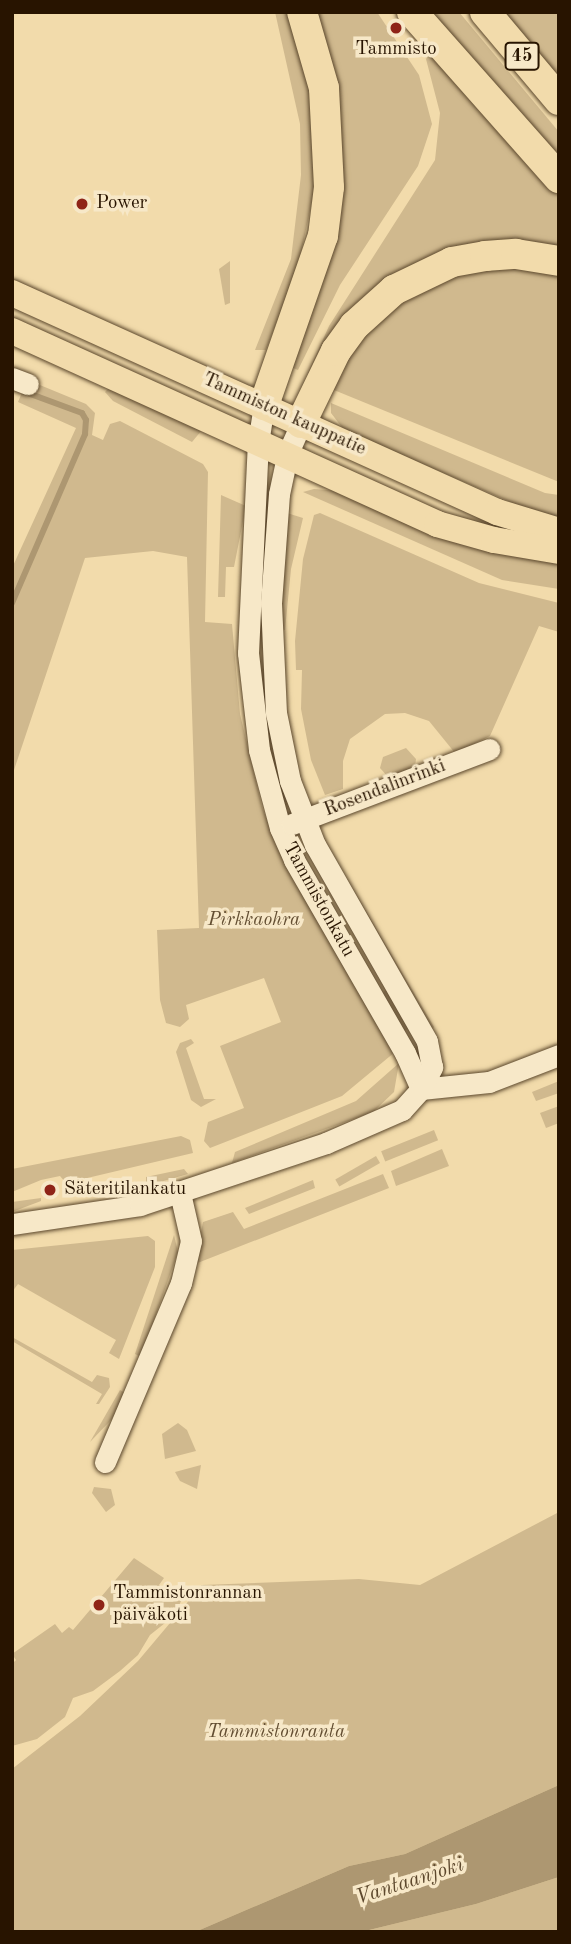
<!DOCTYPE html>
<meta charset="utf-8">
<style>
body{margin:0}
#map{position:relative;width:571px;height:1944px;overflow:hidden;background:#f2dbab;font-family:"Old Standard TT",serif}
div>[style]{position:absolute}
.green>*{inset:0;background:#d0b98e;transform-origin:0 0}
.water>*{inset:0;background:#ad9771}
.stream>*{height:6px;margin:-3px;padding:0 3px;transform-origin:3px;border-radius:3px;background:#ad9771}
.roads{filter:drop-shadow(0 0 2px #5a462b) drop-shadow(0 0 2px #5a462b)}
.minor>*{height:21px;margin:-10.5px;padding:0 10.5px;transform-origin:10.5px;border-radius:10.5px;background:#f7e8c8}
.major>*{height:26px;margin:-13px;padding:0 13px;transform-origin:13px;border-radius:13px;background:#f2dbab}
.highway>*{height:30px;margin:-15px;padding:0 15px;transform-origin:15px;border-radius:15px;background:#f2dbab}
.dots>*{width:19px;height:19px;translate:-50% -50%;box-sizing:border-box;border:4px solid #f7e8c8;border-radius:50%}
span{translate:-50% -50%;white-space:nowrap;text-align:center;line-height:1.15;-webkit-text-stroke:7px #f7e8c8;paint-order:stroke}
.shield-label span{padding:2px 5px;background:#f7e8c8;border:2px solid;border-radius:5px;-webkit-text-stroke-width:0}
.shield-label{font-size:18px;color:#281400;font-weight:700}
.poi-label{font-size:19px;color:#281400}
.left{translate:0 -50%;text-align:left}
.street-label{font-size:19px;color:#281400}
.park-label{font-size:19px;color:#634e32;font-style:italic}
.water-label{font-size:21px;color:#5d482d;font-style:italic}
.frame{position:absolute;inset:0;border:14px solid #281400;pointer-events:none}
</style>
<div id="map">
<div class="green">
<i style="clip-path:polygon(275px 12px,289px 12px,301px 44px,315px 127px,314px 192px,298px 267px,266px 350px,255px 350px,291px 259px,301px 175px,300px 124px)"></i>
<i style="clip-path:polygon(313px 12px,377px 12px,419px 75px,432px 124px,418px 166px,340px 285px,298px 370px,293px 368px,298px 343px,330px 245px)"></i>
<i style="clip-path:polygon(421px 12px,459px 12px,559px 132px,559px 167px)"></i>
<i style="clip-path:polygon(502px 12px,559px 12px,559px 80px)"></i>
<i style="clip-path:polygon(430px 54px,559px 197px,559px 251px,432px 262px,312px 376px,308px 373px,329px 326px,435px 160px,440px 113px,426px 59px)"></i>
<i style="clip-path:polygon(230px 261px,230px 303px,225px 305px,219px 269px)"></i>
<i style="clip-path:polygon(491px 265px,559px 273px,559px 482px,329px 388px,371px 323px,427px 283px)"></i>
<i style="clip-path:polygon(35px 383px,86px 404px,95px 413px,92px 435px,103px 440px,110px 424px,120px 421px,203px 464px,208px 472px,205px 622px,232px 624px,240px 714px,262px 807px,278px 849px,395px 1052px,342px 1096px,210px 1148px,204px 1141px,208px 1122px,244px 1108px,220px 1046px,281px 1022px,264px 978px,186px 1005px,189px 1019px,180px 1027px,166px 1023px,160px 1000px,157px 930px,199px 928px,187px 557px,153px 551px,85px 558px,12px 776px,12px 568px,76px 428px,18px 402px,23px 390px)"></i>
<i style="clip-path:polygon(108px 389px,113px 390px,202px 430px,192px 442px,113px 401px,105px 392px)"></i>
<i style="clip-path:polygon(331px 403px,545px 493px,559px 495px,559px 523px,344px 430px,331px 413px)"></i>
<i style="clip-path:polygon(314px 489px,340px 491px,559px 559px,559px 589px,502px 580px,303px 492px)"></i>
<i style="clip-path:polygon(221px 495px,246px 506px,234px 567px,226px 567px,225px 597px,218px 597px)"></i>
<i style="clip-path:polygon(287px 513px,303px 518px,291px 569px,285px 630px,278px 629px)"></i>
<i style="clip-path:polygon(320px 513px,479px 583px,559px 603px,559px 632px,539px 626px,490px 736px,455px 753px,429px 721px,405px 713px,385px 714px,350px 739px,343px 761px,343px 789px,325px 795px,311px 760px,301px 709px,302px 670px,296px 670px,295px 641px,303px 559px,314px 515px)"></i>
<i style="clip-path:polygon(406px 748px,416px 759px,415px 767px,388px 777px,380px 768px,383px 757px)"></i>
<i style="clip-path:polygon(347px 879px,434px 1027px,432px 1030px,341px 883px)"></i>
<i style="clip-path:polygon(387px 989px,410px 1028px,401px 1033px,380px 995px)"></i>
<i style="clip-path:polygon(191px 1039px,194px 1043px,186px 1048px,204px 1099px,216px 1099px,201px 1107px,191px 1100px,176px 1052px,180px 1043px)"></i>
<i style="clip-path:polygon(399px 1063px,394px 1092px,373px 1112px,232px 1163px,235px 1152px,356px 1101px)"></i>
<i style="clip-path:polygon(559px 1081px,559px 1093px,536px 1101px,532px 1092px)"></i>
<i style="clip-path:polygon(559px 1106px,559px 1123px,546px 1128px,540px 1113px)"></i>
<i style="left:434px;top:1130px;width:11px;height:57px;rotate:68deg"></i>
<i style="clip-path:polygon(181px 1136px,190px 1140px,193px 1153px,66px 1183px,60px 1176px,41px 1180px,12px 1192px,12px 1169px)"></i>
<i style="clip-path:polygon(442px 1149px,449px 1166px,396px 1186px,391px 1171px)"></i>
<i style="left:376px;top:1156px;width:8px;height:47px;rotate:60deg"></i>
<i style="clip-path:polygon(184px 1169px,188px 1174px,146px 1186px,146px 1177px)"></i>
<i style="clip-path:polygon(383px 1174px,389px 1188px,195px 1264px,203px 1222px,233px 1212px,244px 1229px)"></i>
<i style="clip-path:polygon(313px 1180px,315px 1188px,249px 1214px,245px 1208px)"></i>
<i style="clip-path:polygon(41px 1198px,41px 1201px,12px 1212px,12px 1202px)"></i>
<i style="clip-path:polygon(174px 1235px,178px 1252px,141px 1357px,135px 1354px)"></i>
<i style="clip-path:polygon(148px 1236px,155px 1241px,155px 1267px,119px 1359px,109px 1353px,116px 1340px,18px 1284px,12px 1292px,12px 1250px)"></i>
<i style="clip-path:polygon(12px 1337px,92px 1382px,97px 1375px,109px 1378px,110px 1387px,99px 1404px,96px 1404px,102px 1394px,12px 1341px)"></i>
<i style="clip-path:polygon(120px 1390px,125px 1393px,112px 1419px,90px 1442px)"></i>
<i style="clip-path:polygon(178px 1423px,187px 1430px,196px 1451px,165px 1459px,162px 1434px)"></i>
<i style="clip-path:polygon(201px 1465px,197px 1489px,180px 1481px,175px 1472px)"></i>
<i style="clip-path:polygon(94px 1487px,111px 1489px,115px 1505px,106px 1512px,92px 1493px)"></i>
<i style="clip-path:polygon(559px 1512px,559px 1785px,405px 1854px,349px 1866px,195px 1932px,12px 1932px,12px 1769px,80px 1716px,138px 1661px,202px 1585px,359px 1579px,420px 1585px)"></i>
<i style="clip-path:polygon(134px 1558px,164px 1578px,159px 1585px,181px 1601px,175px 1615px,150px 1635px,138px 1655px,120px 1671px,93px 1691px,73px 1698px,65px 1717px,37px 1739px,12px 1746px,12px 1664px,16px 1660px,12px 1654px,55px 1624px,62px 1633px,69px 1627px,73px 1630px)"></i>
<i style="clip-path:polygon(559px 1877px,559px 1932px,361px 1932px,476px 1904px)"></i>
</div>
<div class="water">
<i style="clip-path:polygon(559px 1785px,559px 1877px,476px 1904px,361px 1932px,195px 1932px,349px 1866px,405px 1854px)"></i>
</div>
<div class="stream">
<i style="left:12px;top:603px;width:184px;rotate:-66.6deg"></i>
<i style="left:85px;top:434px;width:14px;rotate:-86deg"></i>
<i style="left:86px;top:420px;width:8px;rotate:-120deg"></i>
<i style="left:82px;top:413px;width:61px;rotate:-159.8deg"></i>
</div>
<div class="roads">
<div class="minor">
<i style="left:12px;top:378px;width:17px;rotate:21deg"></i>
<i style="left:264px;top:405px;width:36px;rotate:99deg"></i>
<i style="left:258px;top:441px;width:212px;rotate:92.7deg"></i>
<i style="left:248px;top:653px;width:98px;rotate:83.5deg"></i>
<i style="left:259px;top:750px;width:81px;rotate:74.9deg"></i>
<i style="left:280px;top:828px;width:35px;rotate:66deg"></i>
<i style="left:294px;top:860px;width:223px;rotate:60.1deg"></i>
<i style="left:405px;top:1053px;width:39px;rotate:66deg"></i>
<i style="left:292px;top:824px;width:211px;rotate:-20.8deg"></i>
<i style="left:421px;top:1089px;width:68px;rotate:-5.9deg"></i>
<i style="left:489px;top:1082px;width:75px;rotate:-21.1deg"></i>
<i style="left:12px;top:1224px;width:129px;rotate:-8.4deg"></i>
<i style="left:140px;top:1205px;width:196px;rotate:-18.4deg"></i>
<i style="left:326px;top:1143px;width:83px;rotate:-23.5deg"></i>
<i style="left:402px;top:1110px;width:28px;rotate:-48deg"></i>
<i style="left:421px;top:1089px;width:25px;rotate:-63deg"></i>
<i style="left:432px;top:1067px;width:26px;rotate:-101deg"></i>
<i style="left:427px;top:1041px;width:226px;rotate:-119.7deg"></i>
<i style="left:315px;top:845px;width:69px;rotate:-111.3deg"></i>
<i style="left:290px;top:781px;width:69px;rotate:-101.6deg"></i>
<i style="left:276px;top:713px;width:110px;rotate:-92.6deg"></i>
<i style="left:271px;top:603px;width:109px;rotate:-85.8deg"></i>
<i style="left:279px;top:494px;width:40px;rotate:-78deg"></i>
<i style="left:287px;top:455px;width:35px;rotate:-66deg"></i>
<i style="left:105px;top:1462px;width:194px;rotate:-67deg"></i>
<i style="left:181px;top:1283px;width:43px;rotate:-76.6deg"></i>
<i style="left:191px;top:1241px;width:49px;rotate:-102.9deg"></i>
</div>
<div class="major">
<i style="left:12px;top:293px;width:532px;rotate:24.3deg"></i>
<i style="left:497px;top:512px;width:65px;rotate:17deg"></i>
<i style="left:12px;top:331px;width:467px;rotate:24.4deg"></i>
<i style="left:437px;top:524px;width:59px;rotate:15.7deg"></i>
<i style="left:494px;top:540px;width:66px;rotate:9.6deg"></i>
</div>
<div class="highway">
<i style="left:412px;top:12px;width:222px;rotate:48.5deg"></i>
<i style="left:485px;top:12px;width:115px;rotate:49.9deg"></i>
<i style="left:264px;top:405px;width:179px;rotate:-70.8deg"></i>
<i style="left:323px;top:236px;width:49px;rotate:-83deg"></i>
<i style="left:329px;top:187px;width:99px;rotate:-92.9deg"></i>
<i style="left:324px;top:88px;width:79px;rotate:-106.1deg"></i>
<i style="left:301px;top:423px;width:80px;rotate:-64.1deg"></i>
<i style="left:336px;top:351px;width:31px;rotate:-54deg"></i>
<i style="left:354px;top:326px;width:54px;rotate:-42deg"></i>
<i style="left:394px;top:290px;width:64px;rotate:-25.8deg"></i>
<i style="left:452px;top:262px;width:34px;rotate:-10deg"></i>
<i style="left:485px;top:256px;width:31px;rotate:-4deg"></i>
<i style="left:516px;top:254px;width:44px;rotate:9.2deg"></i>
</div>
</div>
<div class="dots">
<i style="left:396px;top:28px;background:#8f2418"></i>
<i style="left:82px;top:204px;background:#8f2418"></i>
<i style="left:50px;top:1190px;background:#8f2418"></i>
<i style="left:99px;top:1605px;background:#8f2418"></i>
</div>
<div class="shield-label">
<span style="left:522px;top:56px">45</span>
</div>
<div class="poi-label">
<span style="left:396px;top:50px">Tammisto</span>
<span class="left" style="left:96px;top:204px">Power</span>
<span class="left" style="left:64px;top:1190px">Säteritilankatu</span>
<span class="left" style="left:113px;top:1605px">Tammistonrannan<br>päiväkoti</span>
</div>
<div class="street-label">
<span style="left:284px;top:415px;rotate:24deg">Tammiston kauppatie</span>
<span style="left:385px;top:789px;rotate:-21deg">Rosendalinrinki</span>
<span style="left:318px;top:900px;rotate:61deg">Tammistonkatu</span>
</div>
<div class="park-label">
<span style="left:254px;top:921px">Pirkkaohra</span>
<span style="left:276px;top:1733px">Tammistonranta</span>
</div>
<div class="water-label">
<span style="left:410px;top:1882px;rotate:-18deg">Vantaanjoki</span>
</div>
<div class="frame"></div>
</div>
